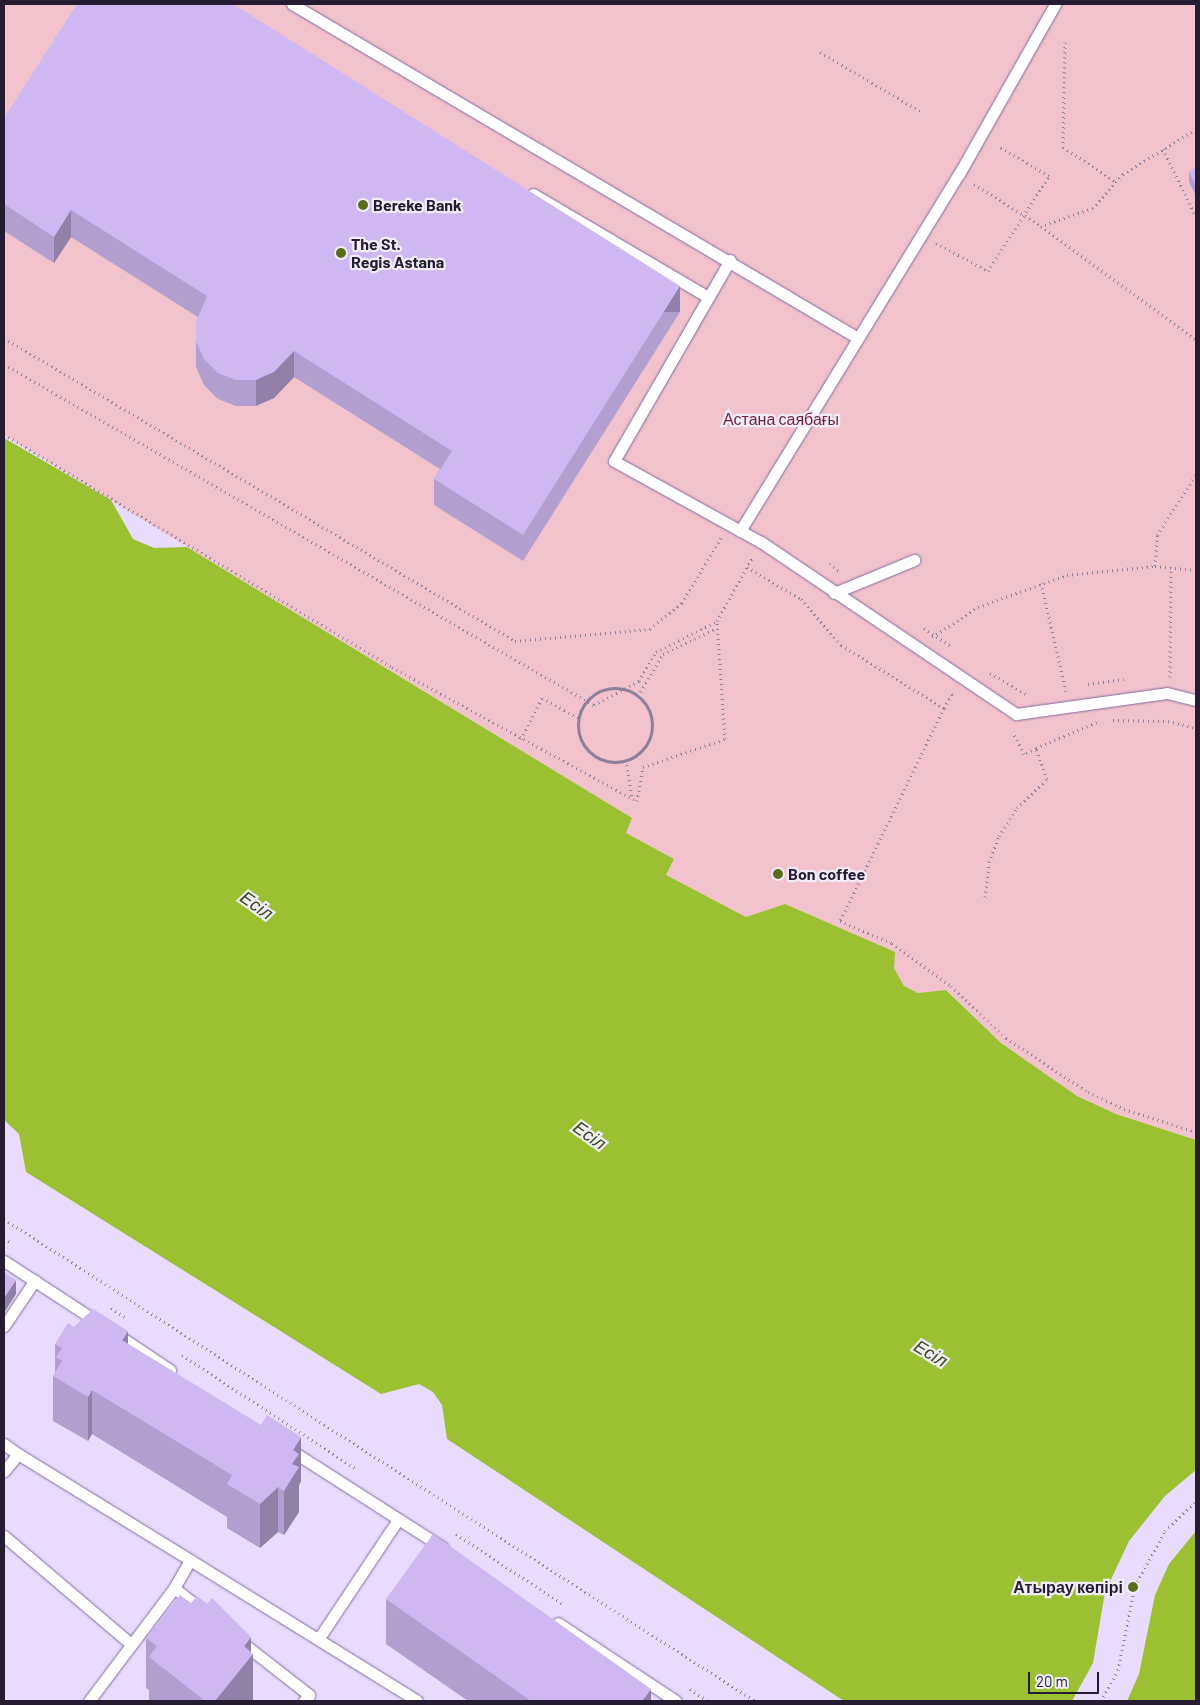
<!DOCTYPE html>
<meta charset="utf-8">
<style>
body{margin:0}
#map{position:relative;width:1200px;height:1705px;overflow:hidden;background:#e8dbfe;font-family:Barlow,sans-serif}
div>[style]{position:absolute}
.green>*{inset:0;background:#f2c2cd}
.water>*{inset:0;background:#9bc031}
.pier>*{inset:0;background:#e8dbfe}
.path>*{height:3px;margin-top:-1.5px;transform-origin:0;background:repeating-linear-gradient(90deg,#8c809d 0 1px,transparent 0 5px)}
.path>.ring{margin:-1.5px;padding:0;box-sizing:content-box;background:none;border:3px solid #8c809d;border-radius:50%}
.roads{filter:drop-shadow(0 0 1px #806a9e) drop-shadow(0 0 1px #806a9e)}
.lane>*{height:11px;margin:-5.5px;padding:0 5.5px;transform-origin:5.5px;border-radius:5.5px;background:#fff}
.wall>*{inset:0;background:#b29ecf}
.shaded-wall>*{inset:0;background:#9181a9;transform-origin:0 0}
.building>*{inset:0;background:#cfb8f1}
.dots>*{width:14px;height:14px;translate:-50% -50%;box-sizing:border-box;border:2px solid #f1edf8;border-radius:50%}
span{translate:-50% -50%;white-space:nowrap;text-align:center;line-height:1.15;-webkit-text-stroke:4.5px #f1edf8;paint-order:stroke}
.poi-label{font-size:16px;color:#251c31;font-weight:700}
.left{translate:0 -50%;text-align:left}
.right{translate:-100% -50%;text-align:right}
.park-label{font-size:16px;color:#721f3c}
.water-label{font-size:18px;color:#3a4912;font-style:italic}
.frame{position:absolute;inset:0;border:5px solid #251c31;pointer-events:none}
.scale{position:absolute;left:1028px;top:1672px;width:71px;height:22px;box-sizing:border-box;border:2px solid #251c31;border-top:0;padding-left:6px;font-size:15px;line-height:18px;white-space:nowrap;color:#251c31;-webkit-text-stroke:4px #f1edf8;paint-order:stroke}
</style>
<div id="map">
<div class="green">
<i style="clip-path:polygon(4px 4px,1196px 4px,1196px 1140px,1116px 1114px,1077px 1096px,1001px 1043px,947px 990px,918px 993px,904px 986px,894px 968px,894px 952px,785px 904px,746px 917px,666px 875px,674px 859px,626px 833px,632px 818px,4px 435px)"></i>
</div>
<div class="water">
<i style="clip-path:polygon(4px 438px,111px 500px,133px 539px,154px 548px,187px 547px,632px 818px,626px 833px,674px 859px,666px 875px,746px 917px,785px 904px,895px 952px,894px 968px,904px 986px,918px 993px,946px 990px,1001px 1043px,1077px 1096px,1116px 1114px,1196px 1140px,1196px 1701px,844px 1701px,447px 1439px,442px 1405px,433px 1392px,419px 1384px,381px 1394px,26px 1172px,19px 1134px,4px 1120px)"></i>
</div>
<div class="pier">
<i style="clip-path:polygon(1196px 1470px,1196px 1531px,1169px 1564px,1155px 1595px,1139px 1674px,1127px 1701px,1072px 1701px,1093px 1663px,1105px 1592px,1129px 1541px,1165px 1496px)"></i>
</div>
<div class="path">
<i style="left:1065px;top:42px;width:105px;rotate:91.1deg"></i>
<i style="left:1063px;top:147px;width:62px;rotate:33.2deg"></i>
<i style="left:820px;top:52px;width:118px;rotate:30.5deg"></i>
<i style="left:1196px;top:129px;width:86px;rotate:148.3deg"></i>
<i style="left:1123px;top:174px;width:45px;rotate:131.4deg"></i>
<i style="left:1093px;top:208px;width:55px;rotate:160.9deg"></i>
<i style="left:1041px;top:226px;width:192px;rotate:36.3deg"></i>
<i style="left:1163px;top:149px;width:76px;rotate:64.1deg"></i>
<i style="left:974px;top:184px;width:79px;rotate:32.1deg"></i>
<i style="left:936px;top:243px;width:59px;rotate:28.3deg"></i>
<i style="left:988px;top:271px;width:113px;rotate:-57.3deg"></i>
<i style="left:1049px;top:176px;width:57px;rotate:-149.4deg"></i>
<i style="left:4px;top:338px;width:594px;rotate:30.67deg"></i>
<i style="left:515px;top:641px;width:136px;rotate:-5.1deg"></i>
<i style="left:650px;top:629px;width:41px;rotate:-39.1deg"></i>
<i style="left:682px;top:603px;width:76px;rotate:-59deg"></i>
<i style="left:4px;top:364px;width:681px;rotate:30.03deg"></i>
<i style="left:594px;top:705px;width:51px;rotate:-28.1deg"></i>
<i style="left:639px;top:681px;width:34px;rotate:-60deg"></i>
<i style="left:656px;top:652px;width:68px;rotate:-26.9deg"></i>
<i style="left:4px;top:434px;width:453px;rotate:31deg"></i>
<i style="left:392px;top:667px;width:279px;rotate:28.7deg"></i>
<i style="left:637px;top:801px;width:35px;rotate:-80deg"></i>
<i style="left:643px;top:767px;width:87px;rotate:-18.9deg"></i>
<i style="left:725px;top:739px;width:118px;rotate:-93.9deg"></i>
<i style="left:717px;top:621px;width:72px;rotate:-60.9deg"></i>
<i style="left:830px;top:563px;width:13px;rotate:42deg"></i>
<i style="left:1155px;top:566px;width:31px;rotate:-86deg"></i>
<i style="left:1157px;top:535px;width:72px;rotate:-57deg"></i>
<i style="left:747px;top:567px;width:63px;rotate:30.7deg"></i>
<i style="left:801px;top:599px;width:61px;rotate:49deg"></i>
<i style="left:841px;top:645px;width:121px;rotate:31.5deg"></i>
<i style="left:944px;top:708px;width:237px;rotate:116deg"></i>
<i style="left:840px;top:921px;width:56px;rotate:22.9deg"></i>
<i style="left:892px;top:943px;width:73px;rotate:36.1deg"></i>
<i style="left:951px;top:986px;width:76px;rotate:43.4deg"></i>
<i style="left:1006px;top:1038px;width:98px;rotate:33.4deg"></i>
<i style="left:1088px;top:1092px;width:40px;rotate:25deg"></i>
<i style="left:1124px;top:1109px;width:76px;rotate:17.7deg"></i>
<i style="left:1041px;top:583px;width:111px;rotate:77deg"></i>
<i style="left:924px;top:628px;width:34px;rotate:34deg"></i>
<i style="left:932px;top:637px;width:55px;rotate:-33.1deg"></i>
<i style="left:978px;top:607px;width:95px;rotate:-19.8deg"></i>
<i style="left:1067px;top:575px;width:88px;rotate:-5.8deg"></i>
<i style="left:1155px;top:566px;width:41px;rotate:5.6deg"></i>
<i style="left:990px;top:673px;width:42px;rotate:30.3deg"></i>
<i style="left:1170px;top:677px;width:110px;rotate:-89.5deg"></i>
<i style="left:1088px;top:684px;width:36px;rotate:-8deg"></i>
<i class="ring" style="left:578px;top:688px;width:71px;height:71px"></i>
<i style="left:638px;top:696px;width:49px;rotate:-59.2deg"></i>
<i style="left:663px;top:654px;width:60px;rotate:-25.7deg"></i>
<i style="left:944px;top:708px;width:16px;rotate:-60deg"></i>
<i style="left:952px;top:694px;width:4px;rotate:34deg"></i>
<i style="left:1113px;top:720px;width:55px;rotate:1deg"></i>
<i style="left:1168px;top:721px;width:29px;rotate:14deg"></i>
<i style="left:521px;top:739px;width:46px;rotate:-62.9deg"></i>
<i style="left:542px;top:698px;width:42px;rotate:28.4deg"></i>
<i style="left:1036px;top:748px;width:66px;rotate:-23.1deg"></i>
<i style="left:626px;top:760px;width:38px;rotate:81deg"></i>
<i style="left:985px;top:897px;width:35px;rotate:-83deg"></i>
<i style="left:989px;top:862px;width:28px;rotate:-69deg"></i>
<i style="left:999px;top:836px;width:33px;rotate:-57deg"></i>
<i style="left:1017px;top:808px;width:42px;rotate:-44deg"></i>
<i style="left:1047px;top:779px;width:33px;rotate:-110deg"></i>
<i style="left:1036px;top:748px;width:13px;rotate:153deg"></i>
<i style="left:1024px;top:754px;width:25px;rotate:-117deg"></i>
<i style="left:4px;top:1219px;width:892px;rotate:32.69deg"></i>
<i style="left:4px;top:1238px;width:9px;rotate:32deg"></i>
<i style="left:111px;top:1308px;width:17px;rotate:33deg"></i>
<i style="left:182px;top:1355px;width:207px;rotate:33.2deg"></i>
<i style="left:456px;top:1534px;width:129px;rotate:33.3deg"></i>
<i style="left:690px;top:1689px;width:22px;rotate:34deg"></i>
<i style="left:1101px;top:1701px;width:35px;rotate:-61deg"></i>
<i style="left:1118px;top:1670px;width:86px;rotate:-78.6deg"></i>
<i style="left:1135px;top:1586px;width:63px;rotate:-61.4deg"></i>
<i style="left:1165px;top:1531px;width:43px;rotate:-44.1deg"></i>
</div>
<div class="roads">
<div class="lane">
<i style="left:292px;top:4px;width:657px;rotate:30.55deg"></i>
<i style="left:533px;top:194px;width:203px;rotate:30.5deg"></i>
<i style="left:730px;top:260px;width:232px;rotate:120deg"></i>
<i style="left:614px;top:461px;width:168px;rotate:28.9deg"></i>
<i style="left:761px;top:542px;width:308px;rotate:34deg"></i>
<i style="left:1016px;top:714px;width:152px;rotate:-7.9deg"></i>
<i style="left:1167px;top:693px;width:30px;rotate:14deg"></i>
<i style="left:740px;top:531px;width:419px;rotate:-58.5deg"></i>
<i style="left:959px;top:174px;width:195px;rotate:-60.5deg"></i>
<i style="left:834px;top:593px;width:87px;rotate:-22.4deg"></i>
<i style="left:4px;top:1261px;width:113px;rotate:33.1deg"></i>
<i style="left:4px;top:1326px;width:55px;rotate:-56deg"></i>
<i style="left:116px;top:1334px;width:65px;rotate:33.7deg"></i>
<i style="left:4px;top:1444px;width:17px;rotate:36deg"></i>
<i style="left:18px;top:1454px;width:22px;rotate:129deg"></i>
<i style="left:289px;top:1449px;width:182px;rotate:32.6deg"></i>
<i style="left:18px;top:1454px;width:202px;rotate:31.6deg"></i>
<i style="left:4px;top:1536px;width:167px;rotate:40.4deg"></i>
<i style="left:174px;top:1588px;width:32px;rotate:-60deg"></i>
<i style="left:190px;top:1560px;width:267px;rotate:31.8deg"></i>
<i style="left:558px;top:1623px;width:141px;rotate:33.5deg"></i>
<i style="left:319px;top:1638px;width:141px;rotate:-56.3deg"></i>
<i style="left:240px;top:1641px;width:88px;rotate:38deg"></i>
<i style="left:309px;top:1695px;width:8px;rotate:130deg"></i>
<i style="left:89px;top:1701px;width:141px;rotate:-53deg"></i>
<i style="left:174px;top:1588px;width:36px;rotate:38deg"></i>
</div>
</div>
<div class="wall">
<i style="clip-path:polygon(4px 118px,680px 312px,523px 561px,434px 505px,434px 479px,440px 469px,294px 377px,274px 398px,256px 406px,236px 406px,218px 399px,204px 385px,196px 367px,196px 322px,198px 317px,71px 237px,54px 263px,4px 231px)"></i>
<i style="clip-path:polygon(1196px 168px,1196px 196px,1189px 182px,1189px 172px)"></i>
<i style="clip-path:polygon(55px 1344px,128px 1344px,301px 1481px,299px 1485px,299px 1512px,284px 1535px,278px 1532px,260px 1548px,227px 1528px,227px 1517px,92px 1434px,88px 1441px,53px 1421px,53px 1376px,55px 1373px)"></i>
<i style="clip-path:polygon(386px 1599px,651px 1701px,468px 1701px,386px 1644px)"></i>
<i style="clip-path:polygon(146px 1638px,251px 1652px,253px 1701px,149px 1701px,149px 1690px,146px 1688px)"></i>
</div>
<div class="shaded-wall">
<i style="clip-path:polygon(71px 210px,71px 237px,54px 263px,54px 237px)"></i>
<i style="left:680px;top:286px;width:26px;height:294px;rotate:90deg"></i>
<i style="clip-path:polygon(294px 351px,294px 377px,274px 398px,256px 406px,256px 380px)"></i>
<i style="clip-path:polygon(16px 1280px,16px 1294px,4px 1313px,4px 1298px)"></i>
<i style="clip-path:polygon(128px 1331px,128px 1375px,122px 1340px)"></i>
<i style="clip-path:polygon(92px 1390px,92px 1434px,88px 1441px,88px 1397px)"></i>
<i style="clip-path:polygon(301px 1437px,301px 1481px,299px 1485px,299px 1512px,284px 1535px,284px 1491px,293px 1450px)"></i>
<i style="clip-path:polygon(278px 1487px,278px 1532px,260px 1548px,260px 1504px)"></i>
<i style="clip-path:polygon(251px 1637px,251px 1656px,253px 1654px,253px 1701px,215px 1701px,244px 1646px)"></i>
<i style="clip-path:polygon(651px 1689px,651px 1701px,642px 1701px)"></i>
</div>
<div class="building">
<i style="clip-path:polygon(77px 4px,233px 4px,680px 286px,523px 535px,434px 479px,452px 451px,294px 351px,274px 372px,256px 380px,236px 380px,218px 373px,204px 359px,196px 341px,196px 322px,207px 296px,71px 210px,54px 237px,4px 204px,4px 118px)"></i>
<i style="clip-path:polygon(1196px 168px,1196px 186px,1189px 172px)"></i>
<i style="clip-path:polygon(4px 1272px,16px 1280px,4px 1298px)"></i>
<i style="clip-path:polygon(93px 1309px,128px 1331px,122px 1340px,261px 1425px,267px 1415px,301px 1437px,293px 1450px,299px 1454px,292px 1464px,299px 1467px,284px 1491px,278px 1487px,260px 1504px,227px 1484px,232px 1475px,92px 1390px,88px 1397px,53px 1376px,62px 1361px,56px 1357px,62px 1348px,55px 1344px,68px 1323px,74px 1327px)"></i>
<i style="clip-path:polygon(433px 1534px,651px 1689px,642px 1701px,531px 1701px,386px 1599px)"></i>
<i style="clip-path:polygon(180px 1595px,191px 1603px,197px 1596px,207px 1604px,212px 1598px,251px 1637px,244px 1646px,253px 1654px,215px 1701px,205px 1701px,149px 1657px,157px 1646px,146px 1638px)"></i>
</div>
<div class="dots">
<i style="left:363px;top:205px;background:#596e1d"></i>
<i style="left:341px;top:253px;background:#596e1d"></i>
<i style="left:778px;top:874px;background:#596e1d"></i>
<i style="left:1133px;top:1587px;background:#596e1d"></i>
</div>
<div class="poi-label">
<span class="left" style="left:373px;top:205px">Bereke Bank</span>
<span class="left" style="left:351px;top:253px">The St.<br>Regis Astana</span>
<span class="left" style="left:788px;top:874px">Bon coffee</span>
<span class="right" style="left:1123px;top:1587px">Атырау көпірі</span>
</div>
<div class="park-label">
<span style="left:781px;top:419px">Астана саябағы</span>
</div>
<div class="water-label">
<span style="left:257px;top:905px;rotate:35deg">Есіл</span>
<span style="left:590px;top:1135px;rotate:35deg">Есіл</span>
<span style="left:931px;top:1353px;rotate:31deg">Есіл</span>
</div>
<div class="frame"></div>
<div class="scale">20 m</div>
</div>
